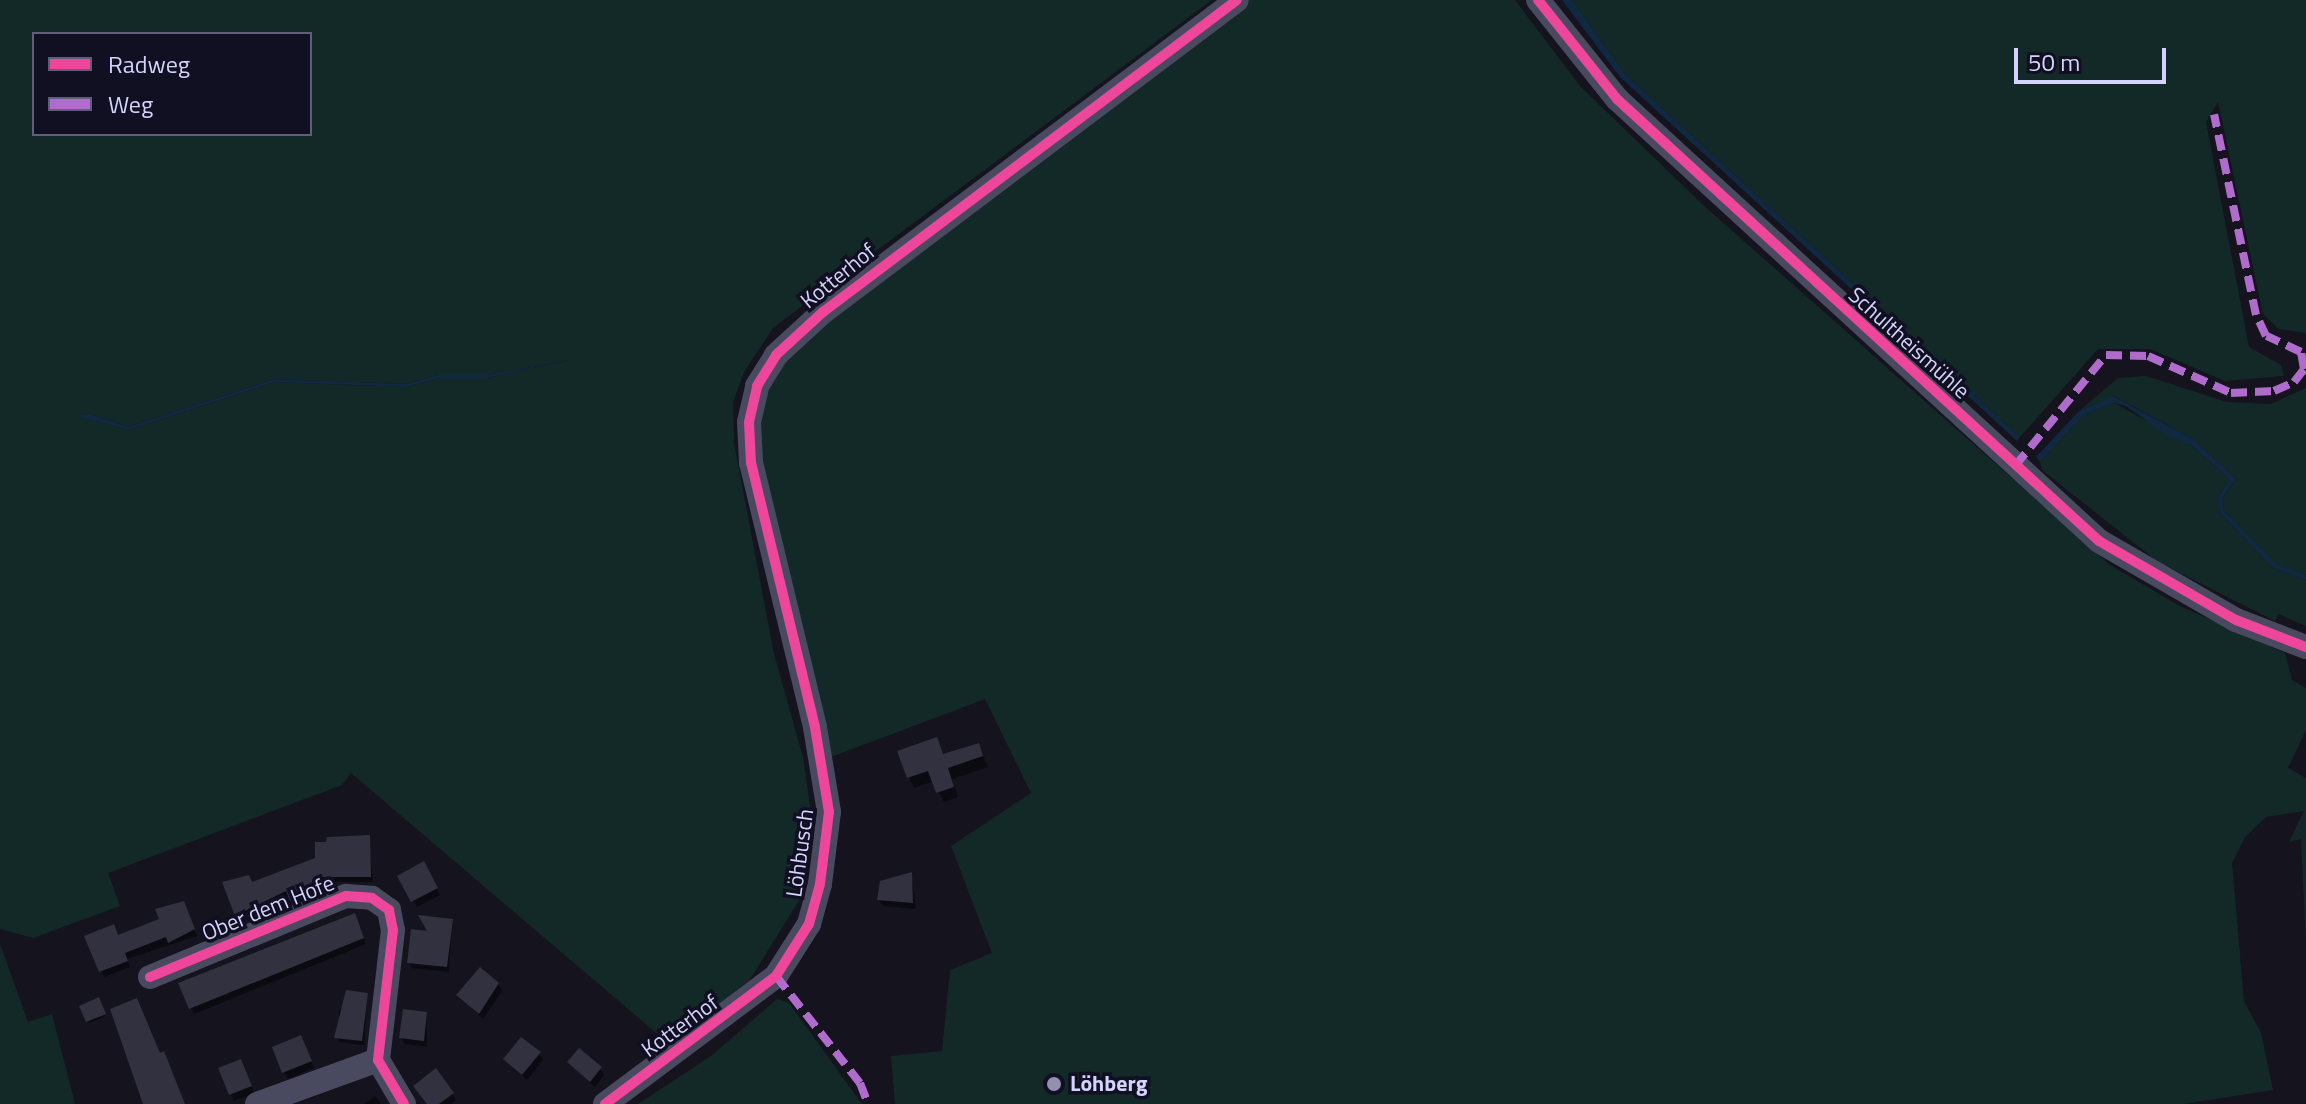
<!DOCTYPE html>
<html>
<head>
<meta charset="utf-8">
<style>
	body { margin:0 }
	#map { position:relative; width:2306px; height:1104px; overflow:hidden; background:#14131e; font-family:"Titillium Web",sans-serif }
	div>[style] { position:absolute }
	.green>* { inset:0; background:#132928 }
	.water>* { inset:0; background:#112841 }
	.shadow>* { inset:0; background:#0007 }
	.building>* { inset:0; background:#323140 }
	.minor>* { height:24px; margin:-12px; padding:0 12px; transform-origin:12px; border-radius:12px; background:#494a5f }
	.quiet>* { height:8px; margin-top:-4px; transform-origin:0; background:repeating-linear-gradient(90deg,#b06ccc 0 16px,transparent 0 24px) }
	.cycleway>* { height:10px; margin:-5px; padding:0 5px; transform-origin:5px; border-radius:5px; background:#ed469a }
	.dots>* { width:22px; height:22px; translate:-50% -50%; box-sizing:border-box; border:4px solid #110f22; border-radius:50% }
	span { translate:-50% -50%; white-space:nowrap; text-align:center; line-height:1.15; -webkit-text-stroke:7px #110f22; paint-order:stroke }
	.street-label { font-size:22px; color:#d4d3fc }
	.poi-label { font-size:22px; color:#d4d3fc; font-weight:700 }
	.left { translate:0 -50%; text-align:left }
	.legend { position:absolute; left:32px; top:32px; width:280px; height:104px; box-sizing:border-box; background:#110f22; border:2px solid #5f5d79; margin:0; padding:10px 14px; list-style:none; font-size:24px; color:#d4d3fc }
	.legend li { display:flex; align-items:center; gap:16px; height:40px }
	.legend b { width:40px; border:2px solid #5f5d79 }
	.scale { position:absolute; left:2014px; top:48px; width:152px; height:36px; box-sizing:border-box; border:4px solid #d4d3fc; border-top:0; padding-left:10px; font-size:24px; line-height:28px; white-space:nowrap; color:#d4d3fc; -webkit-text-stroke:6px #110f22; paint-order:stroke }
</style>
</head>
<body>
<div id="map">
	<div class="green">
		<i style="clip-path:polygon(evenodd,0 0,1212px 0,773px 328px,744px 372px,733px 402px,734px 443px,774px 654px,803px 757px,810px 805px,809px 854px,800px 899px,749px 981px,668px 1043px,351px 773px,342px 785px,108px 873px,120px 906px,33px 938px,0 929px,0 0,34px 34px,310px 34px,310px 134px,34px 134px,34px 34px,0 0,570px 360px,487px 378px,439px 378px,407px 387px,275px 382px,128px 430px,76px 416px,88px 413px,128px 427px,274px 379px,406px 384px,438px 375px,487px 375px,570px 360px)"></i>
		<i style="clip-path:polygon(1244px 0,1515px 0,1580px 86px,1702px 204px,2110px 565px,2180px 606px,2285px 653px,2292px 680px,2306px 688px,2306px 730px,2288px 768px,2306px 778px,2306px 944px,2301px 839px,2289px 842px,2304px 811px,2266px 817px,2245px 837px,2232px 863px,2244px 1001px,2261px 1033px,2273px 1090px,2183px 1104px,895px 1104px,891px 1056px,942px 1051px,950px 970px,992px 953px,951px 846px,1031px 793px,985px 699px,826px 759px,754px 420px,780px 357px)"></i>
		<i style="clip-path:polygon(1572px 0,2306px 0,2306px 333px,2279px 329px,2263px 314px,2218px 102px,2206px 122px,2249px 347px,2281px 365px,2284px 376px,2225px 381px,2150px 349px,2098px 349px,2020px 437px,1625px 74px)"></i>
		<i style="clip-path:polygon(2146px 376px,2227px 402px,2271px 404px,2306px 388px,2306px 575px,2276px 565px,2224px 511px,2223px 497px,2236px 479px,2195px 440px,2114px 396px,2079px 411px,2118px 378px)"></i>
		<i style="clip-path:polygon(2114px 403px,2191px 445px,2230px 480px,2218px 496px,2220px 513px,2273px 568px,2306px 580px,2306px 626px,2278px 614px,2275px 621px,2158px 562px,2042px 470px,2040px 462px,2084px 415px)"></i>
		<i style="clip-path:polygon(0 944px,28px 1022px,52px 1014px,75px 1104px,0 1104px)"></i>
		<i style="clip-path:polygon(777px 999px,789px 1003px,862px 1104px,638px 1104px,711px 1056px)"></i>
	</div>
	<div class="water">
		<i style="clip-path:polygon(1562px 0,1572px 0,1625px 74px,2020px 437px,2017px 441px,1620px 77px)"></i>
		<i style="clip-path:polygon(570px 360px,487px 378px,439px 378px,407px 387px,275px 382px,128px 430px,76px 416px,88px 413px,128px 427px,274px 379px,406px 384px,438px 375px,487px 375px)"></i>
		<i style="clip-path:polygon(2113px 396px,2195px 440px,2236px 479px,2223px 497px,2224px 511px,2276px 564px,2306px 575px,2306px 580px,2273px 568px,2220px 513px,2218px 496px,2230px 480px,2191px 445px,2168px 436px,2126px 406px,2114px 403px,2084px 415px,2040px 462px,2036px 457px,2079px 411px)"></i>
	</div>
	<div class="shadow">
		<i style="clip-path:polygon(936px 739px,944px 756px,978px 745px,988px 767px,952px 779px,958px 797px,944px 802px,934px 781px,914px 788px,899px 752px)"></i>
		<i style="clip-path:polygon(368px 837px,373px 882px,314px 882px,320px 896px,295px 906px,290px 896px,240px 921px,225px 883px,252px 885px)"></i>
		<i style="clip-path:polygon(423px 864px,440px 895px,417px 907px,400px 877px)"></i>
		<i style="clip-path:polygon(911px 874px,916px 909px,883px 906px,879px 900px)"></i>
		<i style="clip-path:polygon(187px 910px,197px 936px,127px 959px,130px 967px,104px 977px,87px 937px,119px 937px)"></i>
		<i style="clip-path:polygon(357px 921px,366px 944px,194px 1014px,191px 1008px)"></i>
		<i style="clip-path:polygon(452px 921px,449px 972px,412px 968px,409px 962px,430px 933px)"></i>
		<i style="clip-path:polygon(498px 984px,502px 991px,483px 1019px,459px 996px)"></i>
		<i style="clip-path:polygon(367px 994px,364px 1045px,339px 1042px,339px 1010px)"></i>
		<i style="clip-path:polygon(98px 1000px,105px 1016px,89px 1023px,82px 1007px)"></i>
		<i style="clip-path:polygon(426px 1014px,427px 1047px,405px 1044px,401px 1038px)"></i>
		<i style="clip-path:polygon(304px 1044px,314px 1068px,288px 1079px,274px 1048px)"></i>
		<i style="clip-path:polygon(539px 1054px,543px 1060px,527px 1080px,506px 1059px)"></i>
		<i style="clip-path:polygon(569px 1062px,600px 1069px,604px 1075px,595px 1087px)"></i>
		<i style="clip-path:polygon(244px 1067px,254px 1093px,234px 1101px,231px 1094px)"></i>
		<i style="clip-path:polygon(452px 1094px,456px 1100px,451px 1104px,428px 1104px)"></i>
		<i style="clip-path:polygon(375px 1096px,381px 1104px,364px 1104px)"></i>
	</div>
	<div class="building">
		<i style="clip-path:polygon(937px 737px,943px 754px,979px 743px,983px 756px,948px 768px,954px 787px,936px 793px,928px 771px,907px 778px,897px 751px)"></i>
		<i style="clip-path:polygon(370px 835px,371px 877px,313px 877px,318px 890px,290px 901px,286px 891px,235px 916px,222px 882px,249px 875px,252px 882px,315px 858px,315px 842px,326px 842px,327px 837px)"></i>
		<i style="clip-path:polygon(424px 861px,438px 888px,411px 902px,397px 876px)"></i>
		<i style="clip-path:polygon(912px 872px,913px 903px,877px 900px,880px 881px)"></i>
		<i style="clip-path:polygon(184px 901px,195px 929px,168px 943px,166px 937px,125px 953px,128px 961px,99px 972px,84px 936px,114px 924px,118px 935px,159px 919px,155px 909px)"></i>
		<i style="clip-path:polygon(355px 913px,364px 938px,189px 1009px,178px 983px)"></i>
		<i style="clip-path:polygon(418px 915px,453px 919px,447px 967px,407px 963px,411px 929px,427px 931px)"></i>
		<i style="clip-path:polygon(480px 967px,499px 983px,479px 1014px,456px 995px)"></i>
		<i style="clip-path:polygon(346px 990px,368px 993px,362px 1041px,334px 1038px)"></i>
		<i style="clip-path:polygon(99px 997px,106px 1014px,86px 1022px,79px 1006px)"></i>
		<i style="clip-path:polygon(137px 998px,160px 1053px,164px 1051px,185px 1104px,143px 1104px,110px 1009px)"></i>
		<i style="clip-path:polygon(403px 1009px,427px 1012px,424px 1041px,399px 1038px)"></i>
		<i style="clip-path:polygon(301px 1035px,312px 1061px,282px 1073px,272px 1047px)"></i>
		<i style="clip-path:polygon(521px 1037px,541px 1052px,522px 1075px,503px 1059px)"></i>
		<i style="clip-path:polygon(579px 1048px,602px 1067px,590px 1082px,567px 1062px)"></i>
		<i style="clip-path:polygon(241px 1059px,252px 1086px,229px 1095px,218px 1068px)"></i>
		<i style="clip-path:polygon(436px 1068px,454px 1093px,439px 1104px,427px 1104px,413px 1086px)"></i>
	</div>
	<div class="minor">
		<i style="left:1538px;top:0;width:127px;rotate:51.4deg"></i>
		<i style="left:1617px;top:99px;width:654px;rotate:42.52deg"></i>
		<i style="left:2099px;top:541px;width:158px;rotate:30deg"></i>
		<i style="left:2236px;top:620px;width:75px;rotate:21.1deg"></i>
		<i style="left:150px;top:977px;width:212px;rotate:-22.5deg"></i>
		<i style="left:346px;top:896px;width:26px;rotate:4deg"></i>
		<i style="left:372px;top:898px;width:21px;rotate:35deg"></i>
		<i style="left:389px;top:910px;width:20px;rotate:79deg"></i>
		<i style="left:393px;top:930px;width:131px;rotate:96.6deg"></i>
		<i style="left:378px;top:1060px;width:51px;rotate:59.4deg"></i>
		<i style="left:257px;top:1104px;width:129px;rotate:-20deg"></i>
		<i style="left:605px;top:1104px;width:214px;rotate:-36.8deg"></i>
		<i style="left:776px;top:976px;width:62px;rotate:-57.6deg"></i>
		<i style="left:809px;top:924px;width:41px;rotate:-74.6deg"></i>
		<i style="left:820px;top:884px;width:73px;rotate:-82.9deg"></i>
		<i style="left:829px;top:812px;width:86px;rotate:-99.4deg"></i>
		<i style="left:815px;top:727px;width:272px;rotate:-103.6deg"></i>
		<i style="left:751px;top:463px;width:41px;rotate:-92.8deg"></i>
		<i style="left:749px;top:422px;width:37px;rotate:-77deg"></i>
		<i style="left:757px;top:386px;width:36px;rotate:-58deg"></i>
		<i style="left:776px;top:355px;width:64px;rotate:-42.5deg"></i>
		<i style="left:823px;top:312px;width:518px;rotate:-37deg"></i>
	</div>
	<div class="quiet">
		<i style="left:2015px;top:466px;width:144px;rotate:-50.7deg"></i>
		<i style="left:2106px;top:355px;width:42px;rotate:1.4deg"></i>
		<i style="left:2148px;top:356px;width:91px;rotate:24deg"></i>
		<i style="left:2231px;top:393px;width:43px;rotate:-2.7deg"></i>
		<i style="left:2274px;top:391px;width:22px;rotate:-24deg"></i>
		<i style="left:2294px;top:382px;width:16px;rotate:-52deg"></i>
		<i style="left:2304px;top:369px;width:17px;rotate:-100deg"></i>
		<i style="left:2301px;top:352px;width:38px;rotate:-155deg"></i>
		<i style="left:2266px;top:336px;width:23px;rotate:-115deg"></i>
		<i style="left:2256px;top:315px;width:205px;rotate:-101.8deg"></i>
		<i style="left:776px;top:976px;width:136px;rotate:51.9deg"></i>
		<i style="left:860px;top:1083px;width:22px;rotate:69deg"></i>
	</div>
	<div class="cycleway">
		<i style="left:1538px;top:0;width:127px;rotate:51.4deg"></i>
		<i style="left:1617px;top:99px;width:654px;rotate:42.52deg"></i>
		<i style="left:2099px;top:541px;width:158px;rotate:30deg"></i>
		<i style="left:2236px;top:620px;width:75px;rotate:21.1deg"></i>
		<i style="left:150px;top:977px;width:212px;rotate:-22.5deg"></i>
		<i style="left:346px;top:896px;width:26px;rotate:4deg"></i>
		<i style="left:372px;top:898px;width:21px;rotate:35deg"></i>
		<i style="left:389px;top:910px;width:20px;rotate:79deg"></i>
		<i style="left:393px;top:930px;width:131px;rotate:96.6deg"></i>
		<i style="left:378px;top:1060px;width:51px;rotate:59.4deg"></i>
		<i style="left:605px;top:1104px;width:214px;rotate:-36.8deg"></i>
		<i style="left:776px;top:976px;width:62px;rotate:-57.6deg"></i>
		<i style="left:809px;top:924px;width:41px;rotate:-74.6deg"></i>
		<i style="left:820px;top:884px;width:73px;rotate:-82.9deg"></i>
		<i style="left:829px;top:812px;width:86px;rotate:-99.4deg"></i>
		<i style="left:815px;top:727px;width:272px;rotate:-103.6deg"></i>
		<i style="left:751px;top:463px;width:41px;rotate:-92.8deg"></i>
		<i style="left:749px;top:422px;width:37px;rotate:-77deg"></i>
		<i style="left:757px;top:386px;width:36px;rotate:-58deg"></i>
		<i style="left:776px;top:355px;width:64px;rotate:-42.5deg"></i>
		<i style="left:823px;top:312px;width:518px;rotate:-37deg"></i>
	</div>
	<div class="dots">
		<i style="left:1054px;top:1084px;background:#9190ae"></i>
	</div>
	<div class="street-label">
		<span style="left:838px;top:276px;rotate:-39deg">Kotterhof</span>
		<span style="left:1909px;top:343px;rotate:42deg">Schultheismühle</span>
		<span style="left:800px;top:853px;rotate:-82deg">Löhbusch</span>
		<span style="left:268px;top:908px;rotate:-22deg">Ober dem Hofe</span>
		<span style="left:680px;top:1026px;rotate:-36deg">Kotterhof</span>
	</div>
	<div class="poi-label">
		<span class="left" style="left:1070px;top:1084px">Löhberg</span>
	</div>
	<ul class="legend">
	<li><b style="height:10px;background:#ed469a"></b>Radweg</li>
	<li><b style="height:10px;background:#b06ccc"></b>Weg</li>
	</ul>
	<div class="scale">50 m</div>
</div>
</body>
</html>
